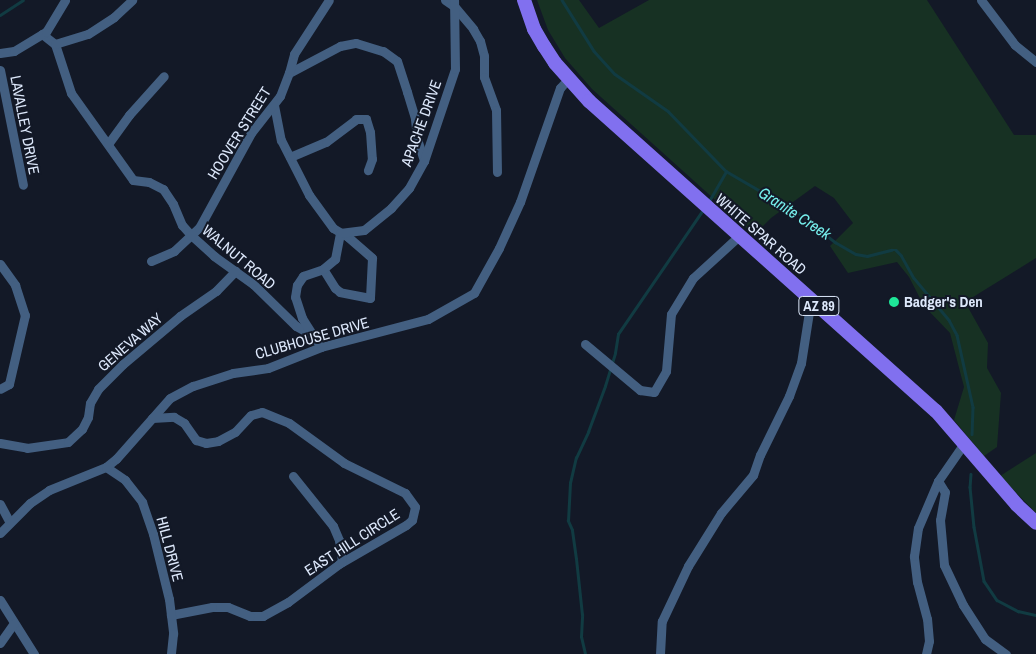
<!DOCTYPE html>
<html>
<head>
<meta charset="utf-8">
<style>
	body { margin:0 }
	#map { position:relative; width:1036px; height:654px; overflow:hidden; background:#131927; font-family:"Archivo Narrow",sans-serif }
	div>[style] { position:absolute }
	.green>* { inset:0; background:#173123 }
	.stream>* { height:2.5px; margin:-1.25px; padding:0 1.25px; transform-origin:1.25px; border-radius:1.25px; background:#113b42 }
	.minor>* { height:9px; margin:-4.5px; padding:0 4.5px; transform-origin:4.5px; border-radius:4.5px; background:#435f81 }
	.primary>* { height:14px; margin:-7px; padding:0 7px; transform-origin:7px; border-radius:7px; background:#8170ef }
	.dots>* { width:14px; height:14px; translate:-50% -50%; box-sizing:border-box; border:2px solid #131927; border-radius:50% }
	span { translate:-50% -50%; white-space:nowrap; text-align:center; line-height:1.15; -webkit-text-stroke:4px #131927; paint-order:stroke }
	.shield-label span { padding:1px 4px; background:#131927; border:1px solid; border-radius:4px; -webkit-text-stroke-width:0 }
	.shield-label { font-size:14px; color:#dde8fb; font-weight:700 }
	.street-label { font-size:15px; color:#dde8fb }
	.poi-label { font-size:15px; color:#dde8fb; font-weight:700 }
	.left { translate:0 -50%; text-align:left }
	.water-label { font-size:16px; color:#76f0ed; font-style:italic }
</style>
</head>
<body>
<div id="map">
	<div class="green">
		<i style="clip-path:polygon(537px 0,579px 0,599px 28px,649px 0,927px 0,1014px 135px,1036px 135px,1036px 258px,965px 302px,988px 343px,987px 368px,1001px 393px,997px 447px,984px 456px,954px 420px,964px 387px,950px 333px,924px 306px,909px 277px,897px 262px,848px 273px,830px 246px,853px 223px,834px 198px,815px 186px,771px 218px,754px 235px,592px 89px,565px 58px,548px 30px)"></i>
		<i style="clip-path:polygon(1036px 453px,1036px 513px,1000px 476px)"></i>
	</div>
	<div class="stream">
		<i style="left:562px;top:0;width:60px;rotate:57.9deg"></i>
		<i style="left:594px;top:51px;width:31px;rotate:48deg"></i>
		<i style="left:615px;top:74px;width:65px;rotate:34.9deg"></i>
		<i style="left:668px;top:111px;width:83px;rotate:46deg"></i>
		<i style="left:726px;top:171px;width:86px;rotate:30.2deg"></i>
		<i style="left:800px;top:214px;width:45px;rotate:38.7deg"></i>
		<i style="left:835px;top:242px;width:24px;rotate:30deg"></i>
		<i style="left:856px;top:254px;width:11px;rotate:10deg"></i>
		<i style="left:867px;top:256px;width:25px;rotate:-14deg"></i>
		<i style="left:891px;top:250px;width:5px"></i>
		<i style="left:896px;top:250px;width:7px;rotate:45deg"></i>
		<i style="left:901px;top:255px;width:26px;rotate:61deg"></i>
		<i style="left:914px;top:278px;width:55px;rotate:50.2deg"></i>
		<i style="left:949px;top:320px;width:17px;rotate:62deg"></i>
		<i style="left:957px;top:335px;width:74px;rotate:77.5deg"></i>
		<i style="left:973px;top:407px;width:27px;rotate:92deg"></i>
		<i style="left:0;top:15px;width:27px;rotate:-33deg"></i>
		<i style="left:709px;top:201px;width:34px;rotate:-60deg"></i>
		<i style="left:971px;top:474px;width:13px;rotate:94deg"></i>
		<i style="left:970px;top:487px;width:40px;rotate:84.3deg"></i>
		<i style="left:974px;top:527px;width:55px;rotate:79.5deg"></i>
		<i style="left:984px;top:581px;width:23px;rotate:56deg"></i>
		<i style="left:997px;top:600px;width:24px;rotate:28deg"></i>
		<i style="left:1018px;top:611px;width:18px;rotate:13deg"></i>
		<i style="left:585px;top:654px;width:17px;rotate:-103deg"></i>
		<i style="left:581px;top:637px;width:22px;rotate:-87deg"></i>
		<i style="left:582px;top:615px;width:56px;rotate:-96.1deg"></i>
		<i style="left:576px;top:559px;width:29px;rotate:-98deg"></i>
		<i style="left:572px;top:530px;width:10px;rotate:-114deg"></i>
		<i style="left:568px;top:521px;width:38px;rotate:-87deg"></i>
		<i style="left:570px;top:483px;width:26px;rotate:-77deg"></i>
		<i style="left:576px;top:458px;width:29px;rotate:-65deg"></i>
		<i style="left:588px;top:432px;width:49px;rotate:-69.7deg"></i>
		<i style="left:605px;top:386px;width:34px;rotate:-73deg"></i>
		<i style="left:615px;top:353px;width:19px;rotate:-81deg"></i>
		<i style="left:618px;top:334px;width:150px;rotate:-55.6deg"></i>
	</div>
	<div class="minor">
		<i style="left:445px;top:0;width:11px;rotate:34deg"></i>
		<i style="left:454px;top:6px;width:30px;rotate:50deg"></i>
		<i style="left:473px;top:29px;width:14px;rotate:60deg"></i>
		<i style="left:480px;top:41px;width:16px;rotate:75deg"></i>
		<i style="left:484px;top:56px;width:21px;rotate:90deg"></i>
		<i style="left:484px;top:77px;width:35px;rotate:70deg"></i>
		<i style="left:496px;top:110px;width:62px;rotate:89.1deg"></i>
		<i style="left:981px;top:0;width:56px;rotate:52.9deg"></i>
		<i style="left:1015px;top:45px;width:27px;rotate:39deg"></i>
		<i style="left:42px;top:34px;width:16px;rotate:38deg"></i>
		<i style="left:55px;top:44px;width:52px;rotate:71.9deg"></i>
		<i style="left:71px;top:93px;width:107px;rotate:54.5deg"></i>
		<i style="left:133px;top:180px;width:16px;rotate:7deg"></i>
		<i style="left:149px;top:182px;width:16px;rotate:27deg"></i>
		<i style="left:163px;top:189px;width:18px;rotate:56deg"></i>
		<i style="left:173px;top:204px;width:23px;rotate:67deg"></i>
		<i style="left:182px;top:225px;width:15px;rotate:48deg"></i>
		<i style="left:192px;top:236px;width:30px;rotate:42deg"></i>
		<i style="left:214px;top:256px;width:48px;rotate:35.7deg"></i>
		<i style="left:253px;top:284px;width:60px;rotate:44.3deg"></i>
		<i style="left:296px;top:326px;width:21px;rotate:29deg"></i>
		<i style="left:314px;top:336px;width:13px;rotate:58deg"></i>
		<i style="left:55px;top:44px;width:34px;rotate:-17deg"></i>
		<i style="left:88px;top:34px;width:31px;rotate:-33deg"></i>
		<i style="left:114px;top:17px;width:25px;rotate:-43deg"></i>
		<i style="left:0;top:53px;width:14px;rotate:-8deg"></i>
		<i style="left:14px;top:51px;width:37px;rotate:-31deg"></i>
		<i style="left:46px;top:32px;width:37px;rotate:-59deg"></i>
		<i style="left:0;top:70px;width:117px;rotate:78.7deg"></i>
		<i style="left:289px;top:73px;width:58px;rotate:-27.9deg"></i>
		<i style="left:340px;top:46px;width:16px;rotate:-11deg"></i>
		<i style="left:356px;top:43px;width:28px;rotate:17deg"></i>
		<i style="left:383px;top:51px;width:17px;rotate:36deg"></i>
		<i style="left:397px;top:61px;width:33px;rotate:72deg"></i>
		<i style="left:407px;top:92px;width:28px;rotate:73deg"></i>
		<i style="left:415px;top:119px;width:20px;rotate:84deg"></i>
		<i style="left:417px;top:139px;width:23px;rotate:72deg"></i>
		<i style="left:274px;top:105px;width:36px;rotate:79deg"></i>
		<i style="left:281px;top:140px;width:62px;rotate:63deg"></i>
		<i style="left:309px;top:195px;width:41px;rotate:54deg"></i>
		<i style="left:333px;top:228px;width:17px;rotate:31deg"></i>
		<i style="left:348px;top:237px;width:32px;rotate:41deg"></i>
		<i style="left:372px;top:258px;width:40px;rotate:92.9deg"></i>
		<i style="left:370px;top:298px;width:31px;rotate:-169deg"></i>
		<i style="left:340px;top:292px;width:6px;rotate:-141deg"></i>
		<i style="left:335px;top:288px;width:22px;rotate:-122deg"></i>
		<i style="left:108px;top:144px;width:36px;rotate:-54deg"></i>
		<i style="left:129px;top:115px;width:52px;rotate:-48.1deg"></i>
		<i style="left:290px;top:157px;width:39px;rotate:-23deg"></i>
		<i style="left:326px;top:142px;width:38px;rotate:-37deg"></i>
		<i style="left:356px;top:119px;width:10px"></i>
		<i style="left:366px;top:119px;width:14px;rotate:73deg"></i>
		<i style="left:370px;top:132px;width:27px;rotate:86deg"></i>
		<i style="left:372px;top:159px;width:12px;rotate:110deg"></i>
		<i style="left:151px;top:261px;width:25px;rotate:-23deg"></i>
		<i style="left:174px;top:251px;width:34px;rotate:-43deg"></i>
		<i style="left:199px;top:228px;width:108px;rotate:-61.3deg"></i>
		<i style="left:251px;top:133px;width:47px;rotate:-51.9deg"></i>
		<i style="left:280px;top:96px;width:25px;rotate:-69deg"></i>
		<i style="left:289px;top:73px;width:20px;rotate:-75deg"></i>
		<i style="left:294px;top:54px;width:64px;rotate:-57.1deg"></i>
		<i style="left:0;top:264px;width:26px;rotate:54deg"></i>
		<i style="left:15px;top:285px;width:32px;rotate:72deg"></i>
		<i style="left:25px;top:315px;width:71px;rotate:103.1deg"></i>
		<i style="left:9px;top:384px;width:10px;rotate:151deg"></i>
		<i style="left:312px;top:334px;width:19px;rotate:-122deg"></i>
		<i style="left:302px;top:318px;width:22px;rotate:-108deg"></i>
		<i style="left:295px;top:297px;width:12px;rotate:-81deg"></i>
		<i style="left:297px;top:285px;width:11px;rotate:-56deg"></i>
		<i style="left:303px;top:276px;width:21px;rotate:-19deg"></i>
		<i style="left:323px;top:269px;width:16px;rotate:-40deg"></i>
		<i style="left:335px;top:259px;width:26px;rotate:-79deg"></i>
		<i style="left:340px;top:233px;width:24px;rotate:-7deg"></i>
		<i style="left:364px;top:230px;width:35px;rotate:-39deg"></i>
		<i style="left:391px;top:208px;width:27px;rotate:-48deg"></i>
		<i style="left:409px;top:188px;width:31px;rotate:-61deg"></i>
		<i style="left:424px;top:161px;width:97px;rotate:-71.4deg"></i>
		<i style="left:455px;top:69px;width:69px;rotate:-90.8deg"></i>
		<i style="left:585px;top:344px;width:72px;rotate:39.9deg"></i>
		<i style="left:640px;top:390px;width:14px;rotate:8deg"></i>
		<i style="left:654px;top:392px;width:24px;rotate:-60deg"></i>
		<i style="left:666px;top:371px;width:57px;rotate:-85deg"></i>
		<i style="left:671px;top:314px;width:42px;rotate:-58.6deg"></i>
		<i style="left:693px;top:278px;width:62px;rotate:-42.4deg"></i>
		<i style="left:152px;top:418px;width:22px;rotate:-3deg"></i>
		<i style="left:174px;top:417px;width:12px;rotate:31deg"></i>
		<i style="left:184px;top:423px;width:21px;rotate:55deg"></i>
		<i style="left:196px;top:440px;width:10px;rotate:17deg"></i>
		<i style="left:206px;top:443px;width:12px;rotate:-9deg"></i>
		<i style="left:218px;top:441px;width:19px;rotate:-28deg"></i>
		<i style="left:235px;top:432px;width:23px;rotate:-47deg"></i>
		<i style="left:251px;top:415px;width:11px;rotate:-15deg"></i>
		<i style="left:262px;top:412px;width:29px;rotate:22deg"></i>
		<i style="left:289px;top:423px;width:68px;rotate:36deg"></i>
		<i style="left:344px;top:463px;width:68px;rotate:26.2deg"></i>
		<i style="left:405px;top:493px;width:17px;rotate:54deg"></i>
		<i style="left:415px;top:507px;width:13px;rotate:103deg"></i>
		<i style="left:412px;top:520px;width:8px;rotate:140deg"></i>
		<i style="left:406px;top:525px;width:78px;rotate:149.8deg"></i>
		<i style="left:339px;top:564px;width:64px;rotate:143.3deg"></i>
		<i style="left:288px;top:602px;width:29px;rotate:151deg"></i>
		<i style="left:263px;top:616px;width:13px;rotate:180deg"></i>
		<i style="left:250px;top:616px;width:24px;rotate:-158deg"></i>
		<i style="left:228px;top:607px;width:16px;rotate:180deg"></i>
		<i style="left:212px;top:607px;width:42px;rotate:169deg"></i>
		<i style="left:0;top:443px;width:27px;rotate:10deg"></i>
		<i style="left:27px;top:448px;width:41px;rotate:-8.3deg"></i>
		<i style="left:68px;top:442px;width:19px;rotate:-43deg"></i>
		<i style="left:82px;top:429px;width:13px;rotate:-63deg"></i>
		<i style="left:88px;top:417px;width:14px;rotate:-82deg"></i>
		<i style="left:90px;top:403px;width:16px;rotate:-60deg"></i>
		<i style="left:98px;top:389px;width:35px;rotate:-45deg"></i>
		<i style="left:123px;top:364px;width:75px;rotate:-40.1deg"></i>
		<i style="left:180px;top:316px;width:44px;rotate:-34.8deg"></i>
		<i style="left:216px;top:291px;width:28px;rotate:-46deg"></i>
		<i style="left:106px;top:467px;width:23px;rotate:34deg"></i>
		<i style="left:125px;top:480px;width:28px;rotate:52deg"></i>
		<i style="left:142px;top:502px;width:34px;rotate:71deg"></i>
		<i style="left:153px;top:534px;width:67px;rotate:76.2deg"></i>
		<i style="left:169px;top:599px;width:35px;rotate:83deg"></i>
		<i style="left:173px;top:634px;width:20px;rotate:96deg"></i>
		<i style="left:293px;top:476px;width:64px;rotate:51.3deg"></i>
		<i style="left:333px;top:526px;width:15px;rotate:67deg"></i>
		<i style="left:339px;top:540px;width:22px;rotate:82deg"></i>
		<i style="left:938px;top:481px;width:13px;rotate:58deg"></i>
		<i style="left:945px;top:492px;width:28px;rotate:100deg"></i>
		<i style="left:940px;top:520px;width:45px;rotate:84.9deg"></i>
		<i style="left:944px;top:565px;width:44px;rotate:64.6deg"></i>
		<i style="left:963px;top:605px;width:40px;rotate:57.1deg"></i>
		<i style="left:985px;top:639px;width:26px;rotate:36deg"></i>
		<i style="left:0;top:504px;width:21px;rotate:62deg"></i>
		<i style="left:0;top:533px;width:42px;rotate:-45deg"></i>
		<i style="left:30px;top:503px;width:23px;rotate:-34deg"></i>
		<i style="left:49px;top:490px;width:61px;rotate:-22deg"></i>
		<i style="left:106px;top:467px;width:13px;rotate:-39deg"></i>
		<i style="left:116px;top:459px;width:81px;rotate:-48.5deg"></i>
		<i style="left:170px;top:398px;width:26px;rotate:-28deg"></i>
		<i style="left:193px;top:386px;width:42px;rotate:-18deg"></i>
		<i style="left:233px;top:373px;width:35px;rotate:-8deg"></i>
		<i style="left:268px;top:368px;width:57px;rotate:-21.6deg"></i>
		<i style="left:321px;top:347px;width:111px;rotate:-14.7deg"></i>
		<i style="left:428px;top:319px;width:53px;rotate:-29.5deg"></i>
		<i style="left:474px;top:293px;width:51px;rotate:-60.9deg"></i>
		<i style="left:499px;top:248px;width:51px;rotate:-65.5deg"></i>
		<i style="left:520px;top:202px;width:121px;rotate:-70.7deg"></i>
		<i style="left:560px;top:88px;width:12px;rotate:-48deg"></i>
		<i style="left:0;top:600px;width:64px;rotate:57.8deg"></i>
		<i style="left:0;top:643px;width:24px;rotate:-55deg"></i>
		<i style="left:660px;top:654px;width:33px;rotate:-87deg"></i>
		<i style="left:662px;top:621px;width:61px;rotate:-64.7deg"></i>
		<i style="left:688px;top:566px;width:62px;rotate:-58.1deg"></i>
		<i style="left:721px;top:513px;width:50px;rotate:-49.9deg"></i>
		<i style="left:753px;top:475px;width:21px;rotate:-71deg"></i>
		<i style="left:760px;top:455px;width:66px;rotate:-63.8deg"></i>
		<i style="left:789px;top:396px;width:35px;rotate:-70deg"></i>
		<i style="left:801px;top:363px;width:65px;rotate:-81.1deg"></i>
		<i style="left:926px;top:654px;width:13px;rotate:-77deg"></i>
		<i style="left:929px;top:641px;width:22px;rotate:-95deg"></i>
		<i style="left:927px;top:619px;width:38px;rotate:-105deg"></i>
		<i style="left:917px;top:582px;width:26px;rotate:-97deg"></i>
		<i style="left:914px;top:556px;width:28px;rotate:-82deg"></i>
		<i style="left:918px;top:528px;width:51px;rotate:-66.9deg"></i>
		<i style="left:938px;top:481px;width:47px;rotate:-55.3deg"></i>
	</div>
	<div class="primary">
		<i style="left:524px;top:0;width:31px;rotate:71deg"></i>
		<i style="left:534px;top:29px;width:20px;rotate:60deg"></i>
		<i style="left:544px;top:46px;width:20px;rotate:57deg"></i>
		<i style="left:555px;top:63px;width:51px;rotate:48.2deg"></i>
		<i style="left:589px;top:101px;width:465px;rotate:41.8deg"></i>
		<i style="left:936px;top:411px;width:124px;rotate:49.2deg"></i>
		<i style="left:1017px;top:505px;width:26px;rotate:43deg"></i>
	</div>
	<div class="dots">
		<i style="left:894px;top:302px;background:#1ee698"></i>
	</div>
	<div class="shield-label">
		<span style="left:819px;top:306px">AZ 89</span>
	</div>
	<div class="street-label">
		<span style="left:421px;top:123px;rotate:-70deg">APACHE DRIVE</span>
		<span style="left:25px;top:125px;rotate:79deg">LAVALLEY DRIVE</span>
		<span style="left:239px;top:133px;rotate:-58deg">HOOVER STREET</span>
		<span style="left:761px;top:234px;rotate:41deg">WHITE SPAR ROAD</span>
		<span style="left:239px;top:257px;rotate:40deg">WALNUT ROAD</span>
		<span style="left:312px;top:338px;rotate:-16deg">CLUBHOUSE DRIVE</span>
		<span style="left:130px;top:342px;rotate:-41deg">GENEVA WAY</span>
		<span style="left:352px;top:542px;rotate:-33deg">EAST HILL CIRCLE</span>
		<span style="left:170px;top:549px;rotate:75deg">HILL DRIVE</span>
	</div>
	<div class="poi-label">
		<span class="left" style="left:904px;top:302px">Badger's Den</span>
	</div>
	<div class="water-label">
		<span style="left:795px;top:213px;rotate:33deg">Granite Creek</span>
	</div>
</div>
</body>
</html>
